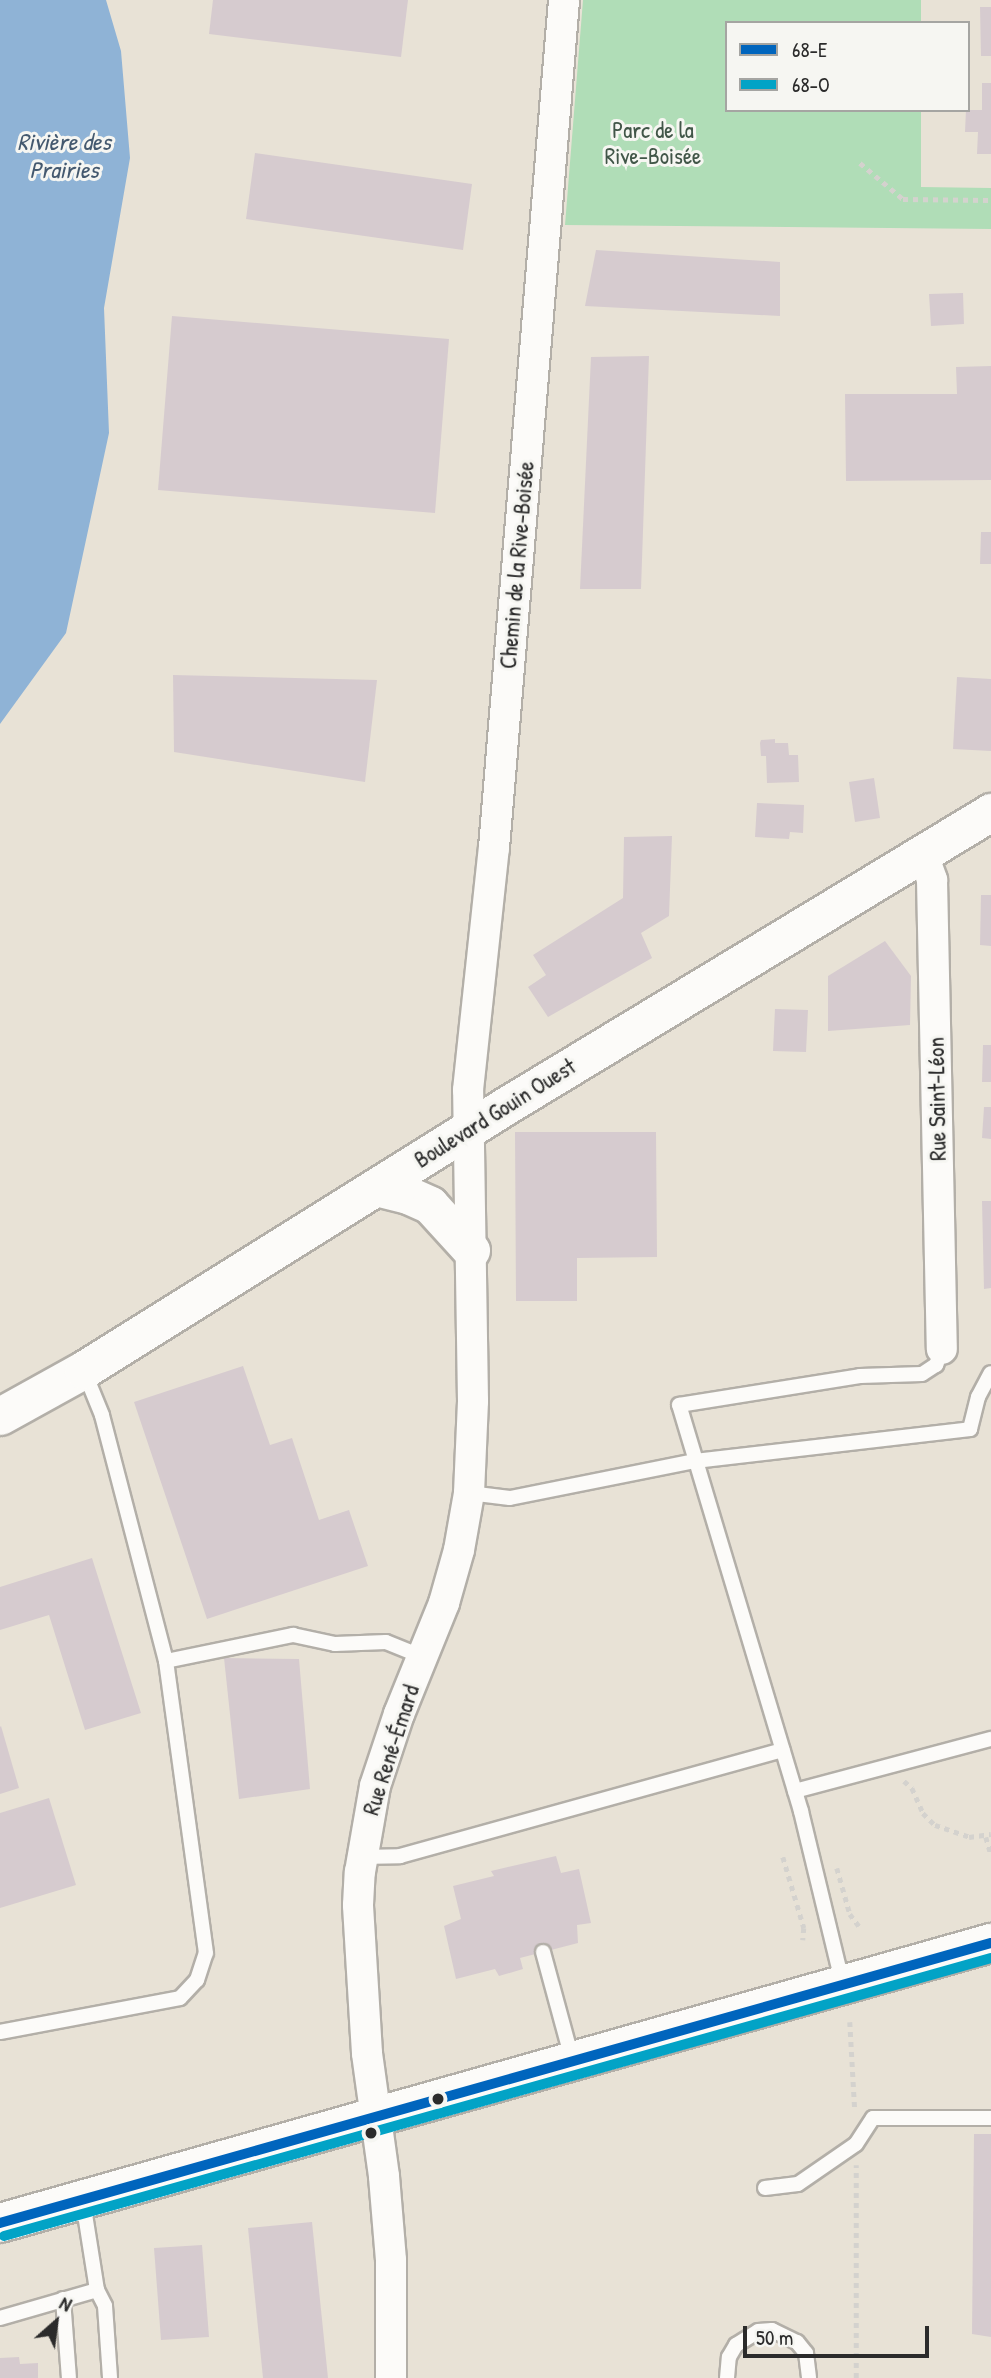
<!DOCTYPE html>
<html>
<head>
<meta charset="utf-8">
<style>
	body { margin:0 }
	#map { position:relative; width:991px; height:2378px; overflow:hidden; background:#e8e2d6; font-family:"Patrick Hand",sans-serif }
	div>[style] { position:absolute }
	.green>* { inset:0; background:#b0ddb7 }
	.water>* { inset:0; background:#8fb3d6 }
	.building>* { inset:0; background:#d6cbcf }
	.path>* { height:4.5px; margin-top:-2.25px; transform-origin:0; background:repeating-linear-gradient(90deg,#d4d2ce 0 5px,transparent 0 10px) }
	.roads { filter:drop-shadow(2px 0 #b3afa8) drop-shadow(-2px 0 #b3afa8) drop-shadow(0 2px #b3afa8) drop-shadow(0 -2px #b3afa8) }
	.service>* { height:14px; margin:-7px; padding:0 7px; transform-origin:7px; border-radius:7px; background:#fcfbf9 }
	.minor>* { height:30px; margin:-15px; padding:0 15px; transform-origin:15px; border-radius:15px; background:#fcfbf9 }
	.tertiary>* { height:37px; margin:-18.5px; padding:0 18.5px; transform-origin:18.5px; border-radius:18.5px; background:#fcfbf9 }
	.secondary>* { height:38px; margin:-19px; padding:0 19px; transform-origin:19px; border-radius:19px; background:#fcfbf9 }
	.bus-1>* { height:10px; margin:-5px; padding:0 5px; transform-origin:5px; border-radius:5px; background:#0065bd }
	.bus-2>* { height:10px; margin:-5px; padding:0 5px; transform-origin:5px; border-radius:5px; background:#02a3c6 }
	.dots>* { width:19px; height:19px; translate:-50% -50%; box-sizing:border-box; border:4px solid #f6f6f2; border-radius:50% }
	span { translate:-50% -50%; white-space:nowrap; text-align:center; line-height:1.15; -webkit-text-stroke:6px #f6f6f2; paint-order:stroke }
	.park-label { font-size:23px; color:#415648 }
	.street-label { font-size:23px; color:#2b2b2b }
	.water-label { font-size:24px; color:#44596f; font-style:italic }
	.legend { position:absolute; left:725px; top:21px; width:245px; height:91px; box-sizing:border-box; background:#f6f6f2; border:2px solid #a5a5a2; margin:0; padding:9px 12px; list-style:none; font-size:21px; color:#2b2b2b }
	.legend li { display:flex; align-items:center; gap:14px; height:35px }
	.legend b { width:35px; border:2px solid #a5a5a2 }
	.north { position:absolute; left:21px; top:2287px; width:70px; height:70px; -webkit-text-stroke:5px #f6f6f2; paint-order:stroke; rotate:28deg; font-size:19px; font-weight:700; line-height:28px; text-align:center; color:#2b2b2b }
	.north::after { content:''; display:block; margin:auto; width:24px; height:32px; background:#2b2b2b; clip-path:polygon(50% 0,100% 100%,50% 72%,0 100%) }
	.scale { position:absolute; left:743px; top:2326px; width:186px; height:32px; box-sizing:border-box; border:4px solid #2b2b2b; border-top:0; padding-left:9px; font-size:21px; line-height:24px; white-space:nowrap; color:#2b2b2b; -webkit-text-stroke:5px #f6f6f2; paint-order:stroke }
</style>
</head>
<body>
<div id="map">
	<div class="green">
		<i style="clip-path:polygon(583px 0,921px 0,921px 23px,727px 23px,727px 110px,921px 110px,921px 187px,991px 188px,991px 229px,565px 225px)"></i>
	</div>
	<div class="water">
		<i style="clip-path:polygon(0 0,106px 0,121px 51px,130px 158px,104px 308px,109px 433px,66px 633px,0 724px)"></i>
	</div>
	<div class="building">
		<i style="clip-path:polygon(213px 0,408px 0,401px 57px,209px 34px)"></i>
		<i style="clip-path:polygon(980px 7px,991px 7px,991px 56px,981px 56px)"></i>
		<i style="clip-path:polygon(982px 83px,991px 83px,991px 154px,977px 154px,978px 132px,965px 132px,966px 110px,982px 110px)"></i>
		<i style="clip-path:polygon(255px 153px,472px 184px,463px 250px,246px 219px)"></i>
		<i style="clip-path:polygon(596px 250px,780px 262px,780px 316px,585px 306px)"></i>
		<i style="clip-path:polygon(963px 293px,964px 324px,931px 326px,929px 294px)"></i>
		<i style="clip-path:polygon(172px 316px,449px 339px,435px 513px,158px 490px)"></i>
		<i style="clip-path:polygon(649px 356px,641px 589px,580px 589px,591px 357px)"></i>
		<i style="clip-path:polygon(991px 366px,991px 480px,846px 481px,845px 394px,957px 394px,956px 367px)"></i>
		<i style="clip-path:polygon(981px 532px,991px 532px,991px 564px,980px 564px)"></i>
		<i style="clip-path:polygon(173px 675px,377px 680px,365px 782px,174px 752px)"></i>
		<i style="clip-path:polygon(957px 677px,991px 679px,991px 751px,953px 749px)"></i>
		<i style="clip-path:polygon(775px 739px,775px 743px,788px 743px,789px 755px,798px 755px,799px 782px,767px 783px,766px 756px,761px 756px,760px 743px,761px 740px)"></i>
		<i style="clip-path:polygon(874px 778px,880px 818px,855px 822px,849px 782px)"></i>
		<i style="clip-path:polygon(757px 803px,804px 805px,803px 833px,790px 832px,789px 839px,755px 837px)"></i>
		<i style="clip-path:polygon(672px 836px,669px 916px,641px 933px,652px 958px,548px 1017px,528px 987px,546px 975px,533px 955px,623px 898px,624px 837px)"></i>
		<i style="clip-path:polygon(981px 895px,991px 895px,991px 946px,980px 945px)"></i>
		<i style="clip-path:polygon(885px 941px,911px 976px,910px 1025px,828px 1031px,828px 976px)"></i>
		<i style="clip-path:polygon(775px 1009px,808px 1010px,806px 1052px,773px 1051px)"></i>
		<i style="clip-path:polygon(983px 1045px,991px 1045px,991px 1082px,982px 1082px)"></i>
		<i style="clip-path:polygon(984px 1107px,991px 1107px,991px 1139px,982px 1138px)"></i>
		<i style="clip-path:polygon(515px 1132px,656px 1132px,657px 1257px,577px 1258px,577px 1301px,516px 1301px)"></i>
		<i style="clip-path:polygon(982px 1201px,991px 1201px,991px 1288px,984px 1289px)"></i>
		<i style="clip-path:polygon(243px 1366px,270px 1445px,292px 1438px,319px 1520px,349px 1510px,368px 1566px,207px 1619px,134px 1402px)"></i>
		<i style="clip-path:polygon(92px 1558px,141px 1713px,85px 1730px,49px 1615px,0 1630px,0 1587px)"></i>
		<i style="clip-path:polygon(224px 1658px,299px 1659px,310px 1789px,239px 1799px)"></i>
		<i style="clip-path:polygon(1px 1726px,19px 1788px,0 1794px,0 1727px)"></i>
		<i style="clip-path:polygon(49px 1798px,76px 1885px,0 1908px,0 1813px)"></i>
		<i style="clip-path:polygon(556px 1856px,561px 1873px,579px 1869px,591px 1923px,577px 1925px,578px 1943px,520px 1958px,523px 1969px,499px 1976px,495px 1969px,456px 1979px,444px 1926px,461px 1919px,453px 1886px,494px 1876px,491px 1871px)"></i>
		<i style="clip-path:polygon(974px 2134px,991px 2134px,991px 2337px,972px 2334px)"></i>
		<i style="clip-path:polygon(312px 2222px,328px 2378px,263px 2378px,248px 2228px)"></i>
		<i style="clip-path:polygon(202px 2245px,209px 2337px,161px 2340px,154px 2248px)"></i>
		<i style="clip-path:polygon(19px 2357px,20px 2364px,38px 2363px,38px 2378px,0 2378px,0 2358px)"></i>
	</div>
	<div class="path">
		<i style="left:860px;top:163px;width:56px;rotate:39.9deg"></i>
		<i style="left:903px;top:199px;width:88px;rotate:0.7deg"></i>
		<i style="left:904px;top:1781px;width:11px;rotate:41deg"></i>
		<i style="left:912px;top:1788px;width:27px;rotate:66deg"></i>
		<i style="left:923px;top:1813px;width:17px;rotate:45deg"></i>
		<i style="left:935px;top:1825px;width:36px;rotate:19deg"></i>
		<i style="left:969px;top:1837px;width:22px;rotate:-8deg"></i>
		<i style="left:986px;top:1837px;width:18px;rotate:74deg"></i>
		<i style="left:783px;top:1857px;width:74px;rotate:73.5deg"></i>
		<i style="left:804px;top:1928px;width:12px;rotate:95deg"></i>
		<i style="left:837px;top:1868px;width:48px;rotate:74.2deg"></i>
		<i style="left:850px;top:1914px;width:15px;rotate:53deg"></i>
		<i style="left:850px;top:2022px;width:89px;rotate:86.8deg"></i>
		<i style="left:856px;top:2378px;width:213px;rotate:-90deg"></i>
	</div>
	<div class="roads">
		<div class="service">
			<i style="left:469px;top:1493px;width:41px;rotate:7deg"></i>
			<i style="left:510px;top:1498px;width:189px;rotate:-11.3deg"></i>
			<i style="left:695px;top:1461px;width:277px;rotate:-6.6deg"></i>
			<i style="left:970px;top:1429px;width:33px;rotate:-76deg"></i>
			<i style="left:978px;top:1397px;width:27px;rotate:-62deg"></i>
			<i style="left:166px;top:1661px;width:130px;rotate:-11.6deg"></i>
			<i style="left:293px;top:1635px;width:43px;rotate:12.1deg"></i>
			<i style="left:335px;top:1644px;width:51px;rotate:-2.2deg"></i>
			<i style="left:386px;top:1642px;width:40px;rotate:22deg"></i>
			<i style="left:795px;top:1791px;width:203px;rotate:-14.9deg"></i>
			<i style="left:361px;top:1857px;width:39px;rotate:-1deg"></i>
			<i style="left:400px;top:1856px;width:397px;rotate:-15.5deg"></i>
			<i style="left:543px;top:1952px;width:111px;rotate:74.8deg"></i>
			<i style="left:843px;top:1985px;width:179px;rotate:-103.6deg"></i>
			<i style="left:801px;top:1811px;width:424px;rotate:-106.7deg"></i>
			<i style="left:679px;top:1405px;width:183px;rotate:-9.1deg"></i>
			<i style="left:860px;top:1376px;width:62px;rotate:-1.8deg"></i>
			<i style="left:922px;top:1374px;width:17px;rotate:-33deg"></i>
			<i style="left:936px;top:1365px;width:17px;rotate:-69deg"></i>
			<i style="left:0;top:2032px;width:183px;rotate:-10.7deg"></i>
			<i style="left:180px;top:1998px;width:25px;rotate:-47deg"></i>
			<i style="left:197px;top:1980px;width:28px;rotate:-72deg"></i>
			<i style="left:206px;top:1953px;width:295px;rotate:-97.8deg"></i>
			<i style="left:166px;top:1661px;width:254px;rotate:-104.6deg"></i>
			<i style="left:102px;top:1415px;width:48px;rotate:-112.2deg"></i>
			<i style="left:765px;top:2188px;width:33px;rotate:-7deg"></i>
			<i style="left:798px;top:2184px;width:70px;rotate:-34.6deg"></i>
			<i style="left:856px;top:2144px;width:31px;rotate:-57deg"></i>
			<i style="left:873px;top:2118px;width:118px"></i>
			<i style="left:97px;top:2290px;width:18px;rotate:63deg"></i>
			<i style="left:105px;top:2306px;width:72px;rotate:86deg"></i>
			<i style="left:63px;top:2299px;width:79px;rotate:85.7deg"></i>
			<i style="left:0;top:2318px;width:101px;rotate:-16.1deg"></i>
			<i style="left:97px;top:2290px;width:89px;rotate:-99deg"></i>
			<i style="left:727px;top:2378px;width:21px;rotate:-85deg"></i>
			<i style="left:729px;top:2357px;width:14px;rotate:-60deg"></i>
			<i style="left:736px;top:2345px;width:26px;rotate:-32deg"></i>
			<i style="left:758px;top:2331px;width:14px;rotate:-4deg"></i>
			<i style="left:772px;top:2330px;width:28px;rotate:26deg"></i>
			<i style="left:797px;top:2342px;width:14px;rotate:51deg"></i>
			<i style="left:806px;top:2353px;width:25px;rotate:83deg"></i>
		</div>
		<div class="minor">
			<i style="left:922px;top:852px;width:30px;rotate:70deg"></i>
			<i style="left:932px;top:880px;width:469px;rotate:88.8deg"></i>
			<i style="left:391px;top:2378px;width:118px;rotate:-90deg"></i>
			<i style="left:391px;top:2260px;width:84px;rotate:-94.8deg"></i>
			<i style="left:384px;top:2176px;width:124px;rotate:-97.9deg"></i>
			<i style="left:367px;top:2053px;width:148px;rotate:-93.5deg"></i>
			<i style="left:358px;top:1905px;width:33px;rotate:-87deg"></i>
			<i style="left:360px;top:1872px;width:87px;rotate:-80.1deg"></i>
			<i style="left:375px;top:1786px;width:76px;rotate:-71.6deg"></i>
			<i style="left:399px;top:1714px;width:120px;rotate:-67.9deg"></i>
			<i style="left:444px;top:1603px;width:55px;rotate:-74.2deg"></i>
			<i style="left:459px;top:1550px;width:58px;rotate:-80deg"></i>
			<i style="left:469px;top:1493px;width:92px;rotate:-87.5deg"></i>
			<i style="left:473px;top:1401px;width:311px;rotate:-90.9deg"></i>
			<i style="left:468px;top:1090px;width:243px;rotate:-83.9deg"></i>
			<i style="left:494px;top:848px;width:851px;rotate:-85.28deg"></i>
		</div>
		<div class="tertiary">
			<i style="left:376px;top:1187px;width:33px;rotate:14deg"></i>
			<i style="left:408px;top:1195px;width:24px;rotate:24deg"></i>
			<i style="left:430px;top:1205px;width:61px;rotate:47.7deg"></i>
			<i style="left:0;top:1416px;width:95px;rotate:-29deg"></i>
			<i style="left:83px;top:1370px;width:494px;rotate:-32deg"></i>
			<i style="left:502px;top:1108px;width:572px;rotate:-31.19deg"></i>
		</div>
		<div class="secondary">
			<i style="left:0;top:2223px;width:1030px;rotate:-15.78deg"></i>
		</div>
	</div>
	<div class="bus-1">
		<i style="left:0;top:2223px;width:1030px;rotate:-15.78deg"></i>
	</div>
	<div class="bus-2">
		<i style="left:4px;top:2236px;width:1025px;rotate:-15.73deg"></i>
	</div>
	<div class="dots">
		<i style="left:438px;top:2099px;background:#2b2b2b"></i>
		<i style="left:371px;top:2133px;background:#2b2b2b"></i>
	</div>
	<div class="park-label">
		<span style="left:653px;top:143px">Parc de la<br>Rive-Boisée</span>
	</div>
	<div class="street-label">
		<span style="left:517px;top:565px;rotate:-85deg">Chemin de la Rive-Boisée</span>
		<span style="left:937px;top:1099px;rotate:-91deg">Rue Saint-Léon</span>
		<span style="left:495px;top:1113px;rotate:-32deg">Boulevard Gouin Ouest</span>
		<span style="left:391px;top:1750px;rotate:-72deg">Rue René-Émard</span>
	</div>
	<div class="water-label">
		<span style="left:64px;top:156px">Rivière des<br>Prairies</span>
	</div>
	<ul class="legend">
	<li><b style="height:9px;background:#0065bd"></b>68-E</li>
	<li><b style="height:9px;background:#02a3c6"></b>68-O</li>
	</ul>
	<div class="north">N</div>
	<div class="scale">50 m</div>
</div>
</body>
</html>
